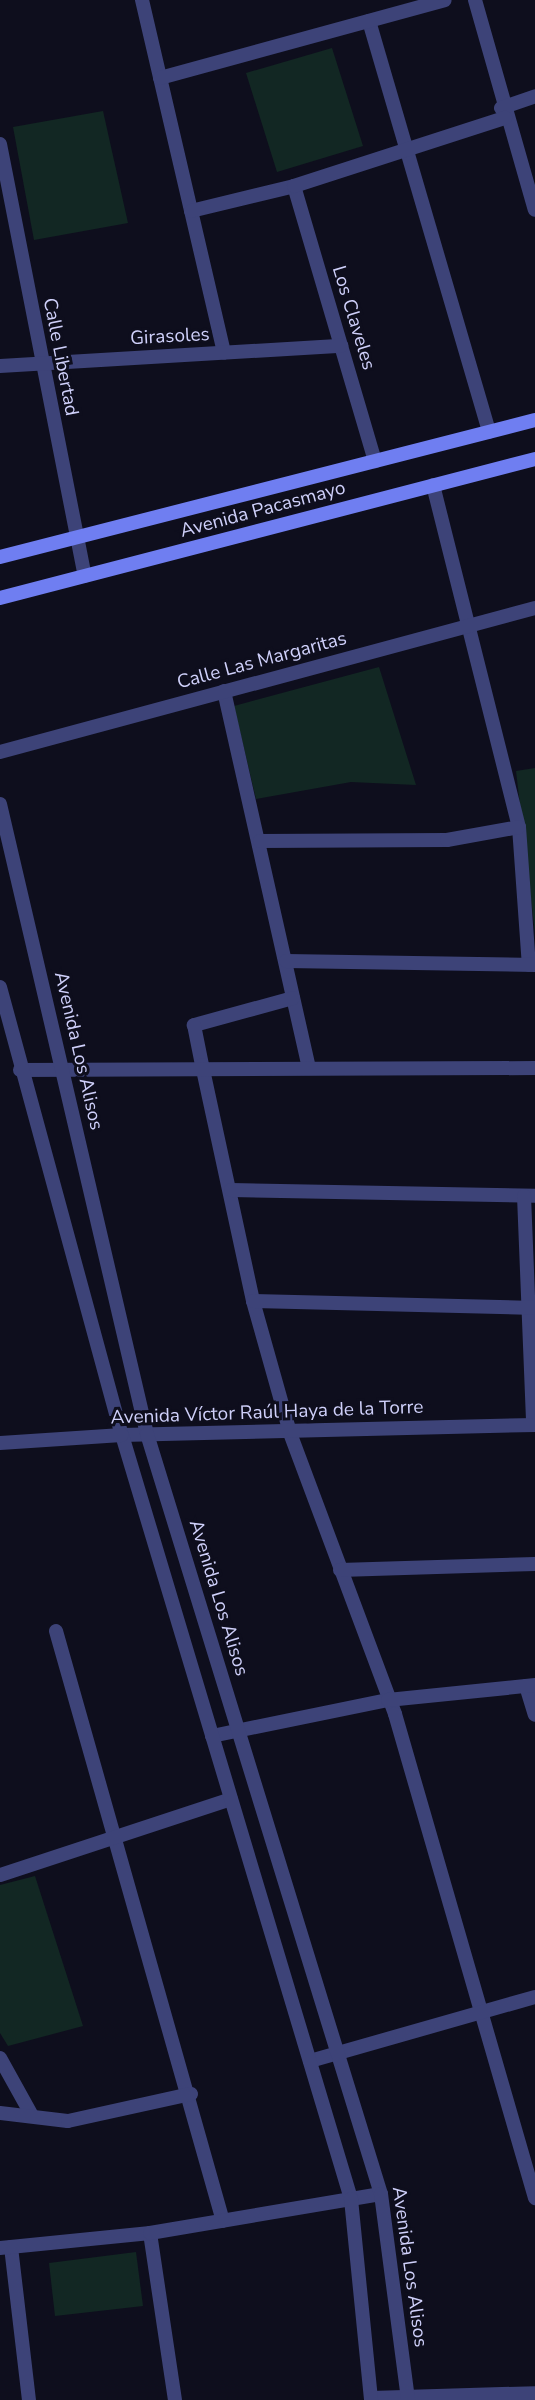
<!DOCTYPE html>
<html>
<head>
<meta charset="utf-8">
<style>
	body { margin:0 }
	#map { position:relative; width:535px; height:2400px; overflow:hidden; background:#0e0e1d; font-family:"Nunito Sans",sans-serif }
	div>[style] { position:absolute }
	.green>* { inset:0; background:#122723 }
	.minor>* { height:14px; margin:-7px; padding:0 7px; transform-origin:7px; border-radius:7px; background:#3d4378 }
	.tertiary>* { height:14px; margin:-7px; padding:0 7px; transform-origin:7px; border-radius:7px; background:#3d4378 }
	.secondary>* { height:14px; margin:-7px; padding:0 7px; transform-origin:7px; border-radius:7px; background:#6f7ef1 }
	span { translate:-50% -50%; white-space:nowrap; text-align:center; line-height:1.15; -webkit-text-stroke:6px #0e0e1d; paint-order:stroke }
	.street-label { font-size:19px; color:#cfd0fa }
</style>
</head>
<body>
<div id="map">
	<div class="green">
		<i style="clip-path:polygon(332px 48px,363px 146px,277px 172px,246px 73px)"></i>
		<i style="clip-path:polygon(103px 111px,128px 223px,34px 240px,13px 127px)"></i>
		<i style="clip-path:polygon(379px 667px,416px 785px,351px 782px,256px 799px,234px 706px)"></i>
		<i style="clip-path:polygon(535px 768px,535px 933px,516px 771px)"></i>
		<i style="clip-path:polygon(35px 1876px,83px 2026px,8px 2046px,0 2033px,0 1885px)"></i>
		<i style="clip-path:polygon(136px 2252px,143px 2306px,55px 2316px,49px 2263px)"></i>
	</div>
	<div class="minor">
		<i style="left:142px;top:0;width:362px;rotate:76.9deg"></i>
		<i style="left:475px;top:0;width:218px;rotate:74.1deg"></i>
		<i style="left:369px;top:21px;width:428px;rotate:73.7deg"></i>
		<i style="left:160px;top:78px;width:295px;rotate:-15.3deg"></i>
		<i style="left:501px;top:108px;width:36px;rotate:-19deg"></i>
		<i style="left:0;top:144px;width:440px;rotate:78.9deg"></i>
		<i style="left:294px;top:186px;width:287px;rotate:73.6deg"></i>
		<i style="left:191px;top:211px;width:106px;rotate:-13.6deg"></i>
		<i style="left:294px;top:186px;width:222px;rotate:-17.9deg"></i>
		<i style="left:0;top:366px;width:342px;rotate:-3.4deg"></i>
		<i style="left:433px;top:485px;width:353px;rotate:75.9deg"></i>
		<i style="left:519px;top:827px;width:138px;rotate:85.9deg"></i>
		<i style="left:224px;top:691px;width:385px;rotate:77.3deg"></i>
		<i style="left:0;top:752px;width:554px;rotate:-15.06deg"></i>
		<i style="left:260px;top:841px;width:187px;rotate:-0.3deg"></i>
		<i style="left:447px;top:840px;width:73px;rotate:-10.2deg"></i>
		<i style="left:286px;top:961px;width:249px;rotate:0.9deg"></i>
		<i style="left:293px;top:998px;width:103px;rotate:164.7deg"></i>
		<i style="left:194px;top:1025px;width:41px;rotate:78.7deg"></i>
		<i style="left:202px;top:1065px;width:241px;rotate:77.8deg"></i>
		<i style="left:253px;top:1301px;width:137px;rotate:74.3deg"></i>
		<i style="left:290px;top:1433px;width:300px;rotate:69.5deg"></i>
		<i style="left:395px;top:1714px;width:504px;rotate:73.87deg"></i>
		<i style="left:20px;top:1070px;width:515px;rotate:-0.22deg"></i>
		<i style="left:231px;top:1190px;width:304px;rotate:1.1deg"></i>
		<i style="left:524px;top:1196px;width:229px;rotate:87.7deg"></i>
		<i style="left:253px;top:1301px;width:282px;rotate:1.4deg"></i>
		<i style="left:122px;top:1435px;width:413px;rotate:-1.4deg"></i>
		<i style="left:340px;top:1570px;width:195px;rotate:-1.8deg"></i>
		<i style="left:56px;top:1631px;width:613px;rotate:74.2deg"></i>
		<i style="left:526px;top:1686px;width:30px;rotate:73deg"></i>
		<i style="left:212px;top:1736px;width:180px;rotate:-11.6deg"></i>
		<i style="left:388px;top:1700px;width:148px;rotate:-5.8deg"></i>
		<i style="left:0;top:1875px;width:243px;rotate:-18.2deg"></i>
		<i style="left:0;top:2058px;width:64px;rotate:61deg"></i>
		<i style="left:310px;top:2061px;width:234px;rotate:-15.9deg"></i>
		<i style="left:0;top:2113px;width:68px;rotate:6.7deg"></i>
		<i style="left:68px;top:2121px;width:126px;rotate:-12.4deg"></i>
		<i style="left:150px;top:2233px;width:169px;rotate:81.5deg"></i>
		<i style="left:11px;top:2247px;width:154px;rotate:83.3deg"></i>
		<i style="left:0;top:2248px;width:151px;rotate:-5.7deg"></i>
		<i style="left:150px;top:2233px;width:234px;rotate:-9.6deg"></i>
		<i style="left:371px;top:2398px;width:164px;rotate:-1.7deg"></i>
	</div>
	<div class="tertiary">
		<i style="left:0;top:804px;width:647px;rotate:76.87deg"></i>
		<i style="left:147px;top:1434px;width:795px;rotate:72.89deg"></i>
		<i style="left:381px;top:2194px;width:208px;rotate:82.5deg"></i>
		<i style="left:0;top:987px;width:464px;rotate:74.8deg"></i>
		<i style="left:122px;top:1435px;width:798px;rotate:73.31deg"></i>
		<i style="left:351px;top:2199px;width:202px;rotate:84.3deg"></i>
		<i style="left:0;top:1443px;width:122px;rotate:-3.8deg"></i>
	</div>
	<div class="secondary">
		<i style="left:0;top:557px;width:552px;rotate:-14.36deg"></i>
		<i style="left:0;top:598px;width:553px;rotate:-14.56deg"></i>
	</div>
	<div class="street-label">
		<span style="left:353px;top:318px;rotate:73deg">Los Claveles</span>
		<span style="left:170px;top:337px;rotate:-3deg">Girasoles</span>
		<span style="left:60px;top:357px;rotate:79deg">Calle Libertad</span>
		<span style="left:263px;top:510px;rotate:-15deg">Avenida Pacasmayo</span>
		<span style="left:262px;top:661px;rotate:-15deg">Calle Las Margaritas</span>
		<span style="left:78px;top:1051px;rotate:77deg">Avenida Los Alisos</span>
		<span style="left:267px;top:1413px;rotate:-2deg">Avenida Víctor Raúl Haya de la Torre</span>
		<span style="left:218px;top:1598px;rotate:73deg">Avenida Los Alisos</span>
		<span style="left:409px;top:2267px;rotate:82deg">Avenida Los Alisos</span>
	</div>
</div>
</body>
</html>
